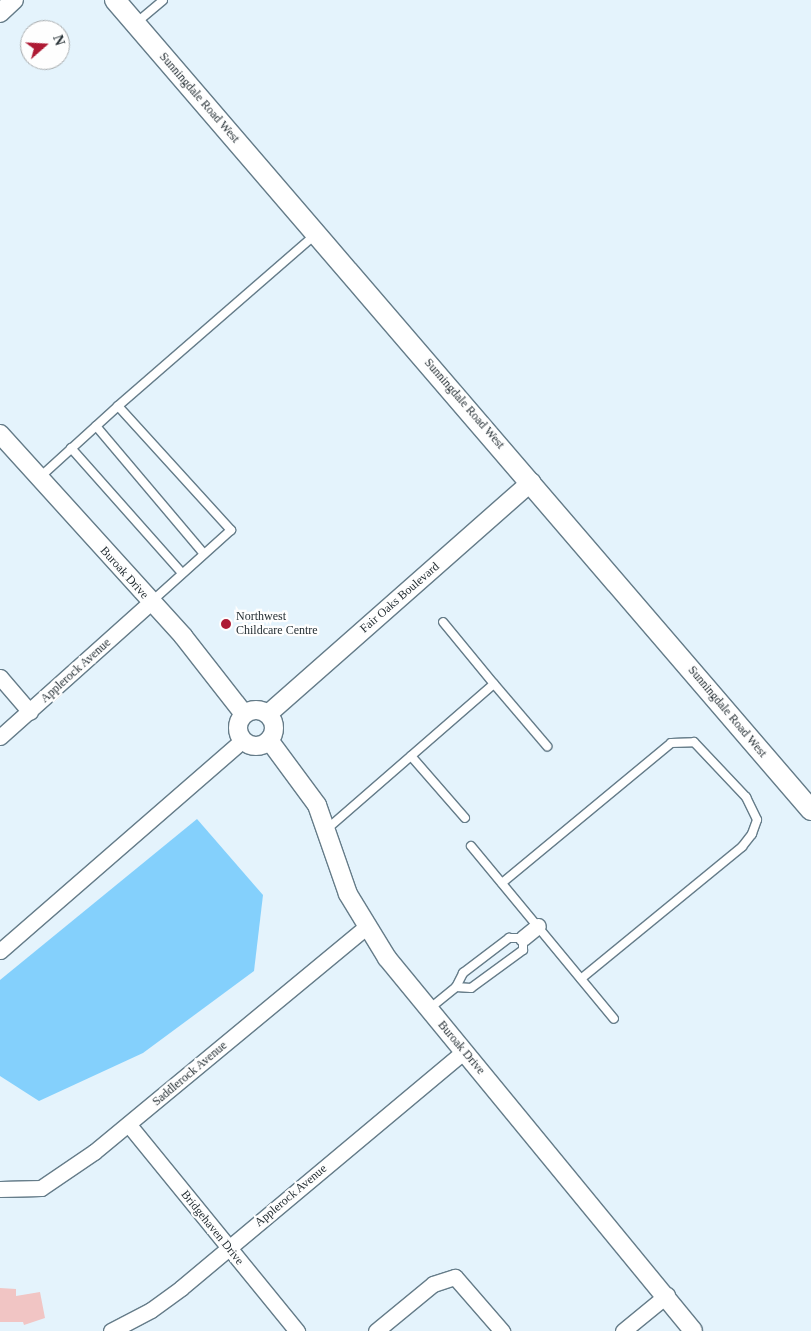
<!DOCTYPE html>
<html>
<head>
<meta charset="utf-8">
<style>
	body { margin:0 }
	#map { position:relative; width:811px; height:1331px; overflow:hidden; background:#e4f3fc; font-family:"Times New Roman",serif }
	div>[style] { position:absolute }
	.green>* { inset:0; background:#84d0fc }
	.building>* { inset:0; background:#f1c5c4 }
	.roads { filter:drop-shadow(1px 0 #657c89) drop-shadow(-1px 0 #657c89) drop-shadow(0 1px #657c89) drop-shadow(0 -1px #657c89) }
	.service>* { height:8px; margin:-4px; padding:0 4px; transform-origin:4px; border-radius:4px; background:#fff }
	.minor>* { height:15px; margin:-7.5px; padding:0 7.5px; transform-origin:7.5px; border-radius:7.5px; background:#fff }
	.tertiary>* { height:18px; margin:-9px; padding:0 9px; transform-origin:9px; border-radius:9px; background:#fff }
	.tertiary>.ring { margin:-9px; padding:0; box-sizing:content-box; background:none; border:18px solid #fff; border-radius:50% }
	.secondary>* { height:20px; margin:-10px; padding:0 10px; transform-origin:10px; border-radius:10px; background:#fff }
	.dots>* { width:14px; height:14px; translate:-50% -50%; box-sizing:border-box; border:2px solid #fefefe; border-radius:50% }
	span { translate:-50% -50%; white-space:nowrap; text-align:center; line-height:1.15; -webkit-text-stroke:4.5px #fefefe; paint-order:stroke }
	.street-label { font-size:12px; color:#242e33 }
	.poi-label { font-size:12px; color:#242e33 }
	.left { translate:0 -50%; text-align:left }
	.north { position:absolute; left:20px; top:20px; width:50px; height:50px; box-sizing:border-box; background:#fefefe; border:1px solid #a7abad; border-radius:50%; rotate:71deg; font-size:14px; font-weight:700; line-height:20px; text-align:center; color:#242e33 }
	.north::after { content:''; display:block; margin:auto; width:18px; height:22px; background:#ae1a34; clip-path:polygon(50% 0,100% 100%,50% 72%,0 100%) }
</style>
</head>
<body>
<div id="map">
	<div class="green">
		<i style="clip-path:polygon(197px 819px,263px 895px,254px 971px,143px 1053px,39px 1101px,0 1076px,0 980px)"></i>
	</div>
	<div class="building">
		<i style="clip-path:polygon(0 1288px,16px 1289px,16px 1296px,40px 1292px,45px 1318px,24px 1325px,23px 1322px,0 1322px)"></i>
	</div>
	<div class="roads">
		<div class="service">
			<i style="left:136px;top:23px;width:35px;rotate:-40deg"></i>
			<i style="left:118px;top:406px;width:261px;rotate:-41deg"></i>
			<i style="left:96px;top:426px;width:167px;rotate:49.8deg"></i>
			<i style="left:71px;top:448px;width:167px;rotate:48.4deg"></i>
			<i style="left:39px;top:478px;width:107px;rotate:-42.3deg"></i>
			<i style="left:118px;top:406px;width:168px;rotate:47.7deg"></i>
			<i style="left:231px;top:530px;width:108px;rotate:138deg"></i>
			<i style="left:494px;top:684px;width:82px;rotate:49.5deg"></i>
			<i style="left:411px;top:756px;width:82px;rotate:48.9deg"></i>
			<i style="left:327px;top:829px;width:221px;rotate:-41deg"></i>
			<i style="left:494px;top:684px;width:80px;rotate:-129.4deg"></i>
			<i style="left:471px;top:846px;width:224px;rotate:50.4deg"></i>
			<i style="left:502px;top:883px;width:219px;rotate:-39.6deg"></i>
			<i style="left:671px;top:743px;width:23px;rotate:-2deg"></i>
			<i style="left:694px;top:742px;width:76px;rotate:46.6deg"></i>
			<i style="left:746px;top:797px;width:25px;rotate:64deg"></i>
			<i style="left:757px;top:820px;width:15px;rotate:110deg"></i>
			<i style="left:752px;top:834px;width:16px;rotate:128deg"></i>
			<i style="left:742px;top:847px;width:208px;rotate:140.7deg"></i>
			<i style="left:429px;top:1009px;width:35px;rotate:-39deg"></i>
			<i style="left:456px;top:987px;width:16px;rotate:-63deg"></i>
			<i style="left:463px;top:973px;width:58px;rotate:-37.3deg"></i>
			<i style="left:509px;top:938px;width:14px"></i>
			<i style="left:523px;top:938px;width:12px;rotate:90deg"></i>
			<i style="left:523px;top:950px;width:64px;rotate:143.8deg"></i>
			<i style="left:471px;top:988px;width:15px;rotate:-176deg"></i>
		</div>
		<div class="minor">
			<i style="left:0;top:677px;width:46px;rotate:49.4deg"></i>
			<i style="left:0;top:737px;width:203px;rotate:-41.8deg"></i>
			<i style="left:523px;top:938px;width:19px;rotate:-39deg"></i>
			<i style="left:0;top:951px;width:322px;rotate:-41deg"></i>
			<i style="left:129px;top:1125px;width:266px;rotate:50.8deg"></i>
			<i style="left:0;top:1189px;width:41px;rotate:-1.4deg"></i>
			<i style="left:41px;top:1188px;width:64px;rotate:-34.2deg"></i>
			<i style="left:94px;top:1152px;width:353px;rotate:-39.6deg"></i>
			<i style="left:111px;top:1331px;width:45px;rotate:-27.7deg"></i>
			<i style="left:151px;top:1310px;width:37px;rotate:-36deg"></i>
			<i style="left:181px;top:1288px;width:369px;rotate:-39.9deg"></i>
			<i style="left:376px;top:1331px;width:74px;rotate:-39.5deg"></i>
			<i style="left:433px;top:1284px;width:23px;rotate:-18deg"></i>
			<i style="left:455px;top:1277px;width:72px;rotate:49deg"></i>
			<i style="left:623px;top:1331px;width:57px;rotate:-39.3deg"></i>
		</div>
		<div class="tertiary">
			<i style="left:0;top:13px;width:19px;rotate:-43deg"></i>
			<i style="left:0;top:434px;width:273px;rotate:47.8deg"></i>
			<i style="left:183px;top:636px;width:99px;rotate:52deg"></i>
			<i class="ring" style="left:238px;top:710px;width:18px;height:18px"></i>
			<i style="left:268px;top:714px;width:351px;rotate:-41.4deg"></i>
			<i style="left:269px;top:740px;width:81px;rotate:53.6deg"></i>
			<i style="left:317px;top:805px;width:94px;rotate:70.8deg"></i>
			<i style="left:348px;top:894px;width:75px;rotate:58.6deg"></i>
			<i style="left:387px;top:958px;width:482px;rotate:50.6deg"></i>
		</div>
		<div class="secondary">
			<i style="left:115px;top:0;width:1068px;rotate:49.33deg"></i>
		</div>
	</div>
	<div class="dots">
		<i style="left:226px;top:624px;background:#ae1a34"></i>
	</div>
	<div class="street-label">
		<span style="left:199px;top:98px;rotate:49deg">Sunningdale Road West</span>
		<span style="left:464px;top:404px;rotate:49deg">Sunningdale Road West</span>
		<span style="left:124px;top:573px;rotate:48deg">Buroak Drive</span>
		<span style="left:400px;top:598px;rotate:-41deg">Fair Oaks Boulevard</span>
		<span style="left:76px;top:671px;rotate:-42deg">Applerock Avenue</span>
		<span style="left:727px;top:712px;rotate:50deg">Sunningdale Road West</span>
		<span style="left:461px;top:1048px;rotate:50deg">Buroak Drive</span>
		<span style="left:190px;top:1074px;rotate:-40deg">Saddlerock Avenue</span>
		<span style="left:291px;top:1196px;rotate:-40deg">Applerock Avenue</span>
		<span style="left:212px;top:1228px;rotate:51deg">Bridgehaven Drive</span>
	</div>
	<div class="poi-label">
		<span class="left" style="left:236px;top:624px">Northwest<br>Childcare Centre</span>
	</div>
	<div class="north">N</div>
</div>
</body>
</html>
